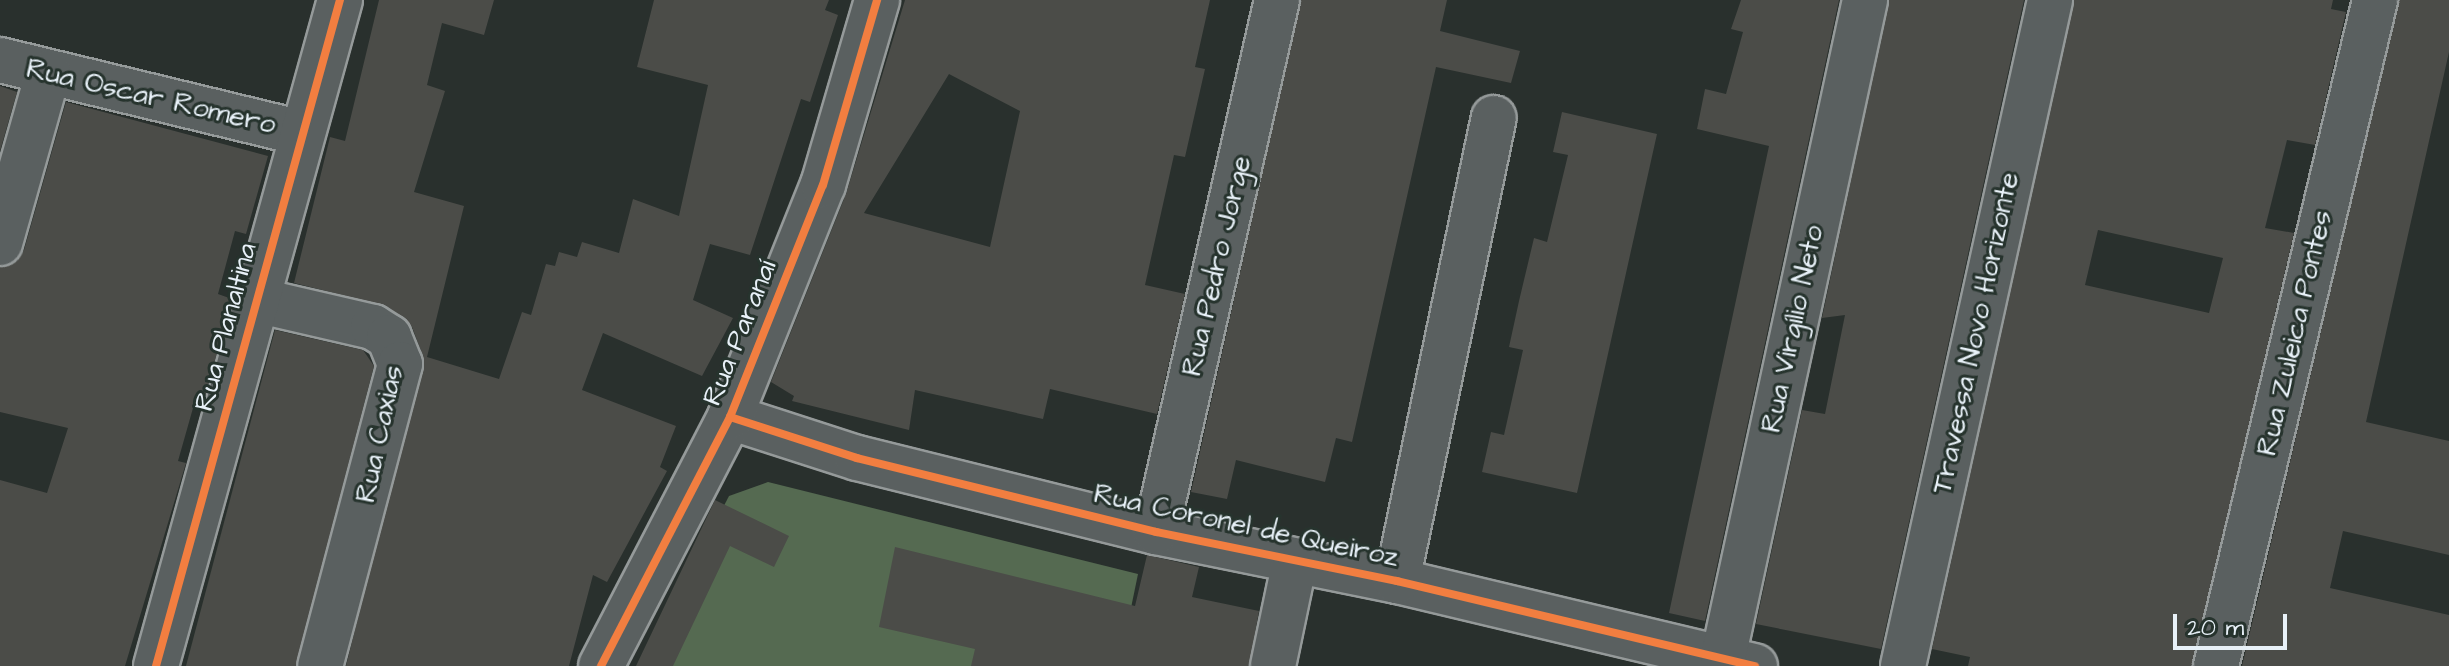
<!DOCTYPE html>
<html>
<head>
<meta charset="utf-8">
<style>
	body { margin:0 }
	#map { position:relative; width:2449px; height:666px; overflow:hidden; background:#29302d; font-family:"Architects Daughter",sans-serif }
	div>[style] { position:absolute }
	.green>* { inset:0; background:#556a51 }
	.building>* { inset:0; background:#4b4c48 }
	.roads { filter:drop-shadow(2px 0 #959a9a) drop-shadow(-2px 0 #959a9a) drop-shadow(0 2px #959a9a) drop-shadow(0 -2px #959a9a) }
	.minor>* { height:44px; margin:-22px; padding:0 22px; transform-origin:22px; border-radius:22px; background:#5a6060 }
	.cycleway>* { height:8px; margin:-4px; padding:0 4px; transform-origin:4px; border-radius:4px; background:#f27e40 }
	span { translate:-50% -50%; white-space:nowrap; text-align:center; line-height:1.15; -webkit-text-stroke:6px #26332d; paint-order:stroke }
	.street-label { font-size:28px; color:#e8f1f8 }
	.scale { position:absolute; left:2173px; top:614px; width:114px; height:36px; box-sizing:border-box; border:4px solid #e8f1f8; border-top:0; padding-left:10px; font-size:24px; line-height:28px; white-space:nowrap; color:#e8f1f8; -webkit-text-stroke:6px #26332d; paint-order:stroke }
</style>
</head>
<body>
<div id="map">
	<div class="green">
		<i style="clip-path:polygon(768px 482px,1138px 574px,1119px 666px,641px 666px,729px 496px)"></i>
	</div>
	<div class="building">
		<i style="clip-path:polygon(379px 0,494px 0,484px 35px,442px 23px,427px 85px,445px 91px,414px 192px,464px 206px,427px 357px,499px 379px,522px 312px,531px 315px,546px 264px,555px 266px,559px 252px,577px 257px,582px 242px,619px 253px,633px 199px,679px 216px,708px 85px,637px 67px,654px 0,829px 0,825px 10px,838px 15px,810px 102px,801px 99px,750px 255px,710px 244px,693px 300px,733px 318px,702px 376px,603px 333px,582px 390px,676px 426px,660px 467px,667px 471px,607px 582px,593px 575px,569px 666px,346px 666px,423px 356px,412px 327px,386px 306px,294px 283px,330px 137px,345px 141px)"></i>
		<i style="clip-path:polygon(evenodd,905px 0,1210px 0,1195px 67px,1205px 69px,1185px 157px,1174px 155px,1145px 285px,1185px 294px,1157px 414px,1050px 389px,1043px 419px,915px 390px,909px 430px,792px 401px,794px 396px,771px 382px,846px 194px,905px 0,949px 74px,1020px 111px,990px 247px,864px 213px,949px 74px)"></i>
		<i style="clip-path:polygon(1301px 0,1447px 0,1440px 31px,1520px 51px,1511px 83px,1436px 67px,1352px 442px,1336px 438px,1325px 482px,1236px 460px,1227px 499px,1191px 492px)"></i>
		<i style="clip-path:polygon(1741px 0,1839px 0,1705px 621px,1669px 613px,1769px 146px,1697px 129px,1705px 89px,1726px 94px,1743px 32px,1731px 29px)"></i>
		<i style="clip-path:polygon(1889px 0,2024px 0,1881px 649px,1756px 624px,1802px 410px,1825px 414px,1845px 315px,1822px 318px)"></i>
		<i style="clip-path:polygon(evenodd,2074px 0,2333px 0,2331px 9px,2346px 12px,2315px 145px,2287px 140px,2265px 228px,2294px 233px,2192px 666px,1968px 666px,1970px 657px,1932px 649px,2074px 0,2098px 230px,2223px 258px,2209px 313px,2085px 285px,2098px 230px)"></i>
		<i style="clip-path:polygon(2399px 0,2449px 0,2449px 52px,2366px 422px,2449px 441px,2449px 555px,2343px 531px,2330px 588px,2449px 615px,2449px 666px,2242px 666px)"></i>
		<i style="clip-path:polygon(0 86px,17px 92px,0 151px)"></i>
		<i style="clip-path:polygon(66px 102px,268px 156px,246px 234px,235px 231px,218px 294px,232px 299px,203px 403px,195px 401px,178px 461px,186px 463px,125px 666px,0 666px,0 480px,47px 493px,68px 428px,0 412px,0 267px,17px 261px,24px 250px)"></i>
		<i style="clip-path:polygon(1562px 112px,1657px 134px,1577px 493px,1482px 472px,1491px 432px,1504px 435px,1523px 350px,1509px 347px,1519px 301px,1534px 238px,1547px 242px,1568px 155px,1553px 152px)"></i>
		<i style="clip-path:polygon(275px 330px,363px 350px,374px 366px,296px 666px,186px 666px)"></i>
		<i style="clip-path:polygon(715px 500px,789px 536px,774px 567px,730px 546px,673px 666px,636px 666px)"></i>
		<i style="clip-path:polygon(895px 547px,1135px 606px,1147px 555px,1199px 567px,1192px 597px,1259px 611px,1249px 666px,971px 666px,975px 649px,879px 627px)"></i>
	</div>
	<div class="roads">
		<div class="minor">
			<i style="left:0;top:60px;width:311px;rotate:13.6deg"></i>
			<i style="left:0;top:243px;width:177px;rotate:-74.2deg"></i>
			<i style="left:256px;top:300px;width:120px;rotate:13deg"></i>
			<i style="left:373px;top:327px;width:19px;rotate:32deg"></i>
			<i style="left:389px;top:337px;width:29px;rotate:68deg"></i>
			<i style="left:400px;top:364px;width:312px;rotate:104.8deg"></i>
			<i style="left:730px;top:417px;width:133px;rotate:17.9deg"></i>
			<i style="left:857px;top:458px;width:308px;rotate:13.9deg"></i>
			<i style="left:1156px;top:532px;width:246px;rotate:11.5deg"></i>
			<i style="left:1397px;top:581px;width:368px;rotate:13.4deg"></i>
			<i style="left:1156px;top:532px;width:546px;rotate:-77.19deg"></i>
			<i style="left:1397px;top:581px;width:473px;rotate:-78.2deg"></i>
			<i style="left:1723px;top:658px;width:673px;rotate:-77.82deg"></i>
			<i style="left:156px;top:666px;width:691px;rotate:-74.56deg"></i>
			<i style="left:601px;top:666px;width:280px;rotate:-62.6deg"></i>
			<i style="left:730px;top:417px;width:250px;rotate:-68.2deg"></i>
			<i style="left:823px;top:185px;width:193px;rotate:-73.7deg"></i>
			<i style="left:1273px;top:666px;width:107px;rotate:-78.2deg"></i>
			<i style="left:1903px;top:666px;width:682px;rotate:-77.55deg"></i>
			<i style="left:2216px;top:666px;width:685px;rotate:-76.57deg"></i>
		</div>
	</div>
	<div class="cycleway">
		<i style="left:730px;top:417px;width:133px;rotate:17.9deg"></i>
		<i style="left:857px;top:458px;width:308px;rotate:13.9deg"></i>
		<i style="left:1156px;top:532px;width:246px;rotate:11.5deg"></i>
		<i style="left:1397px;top:581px;width:368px;rotate:13.4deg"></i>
		<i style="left:156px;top:666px;width:691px;rotate:-74.56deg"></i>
		<i style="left:601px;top:666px;width:280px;rotate:-62.6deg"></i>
		<i style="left:730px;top:417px;width:250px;rotate:-68.2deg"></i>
		<i style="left:823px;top:185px;width:193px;rotate:-73.7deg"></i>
	</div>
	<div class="street-label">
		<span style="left:151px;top:97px;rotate:13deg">Rua Oscar Romero</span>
		<span style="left:1217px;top:266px;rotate:-77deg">Rua Pedro Jorge</span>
		<span style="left:226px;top:327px;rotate:-75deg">Rua Planaltina</span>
		<span style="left:1793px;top:329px;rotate:-78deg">Rua Virgílio Neto</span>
		<span style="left:740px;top:333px;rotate:-68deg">Rua Paranaí</span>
		<span style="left:1976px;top:333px;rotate:-78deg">Travessa Novo Horizonte</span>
		<span style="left:2295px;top:333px;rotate:-77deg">Rua Zuleica Pontes</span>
		<span style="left:380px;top:434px;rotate:-78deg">Rua Caxias</span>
		<span style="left:1246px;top:526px;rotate:12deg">Rua Coronel de Queiroz</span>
	</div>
	<div class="scale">20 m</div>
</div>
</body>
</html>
